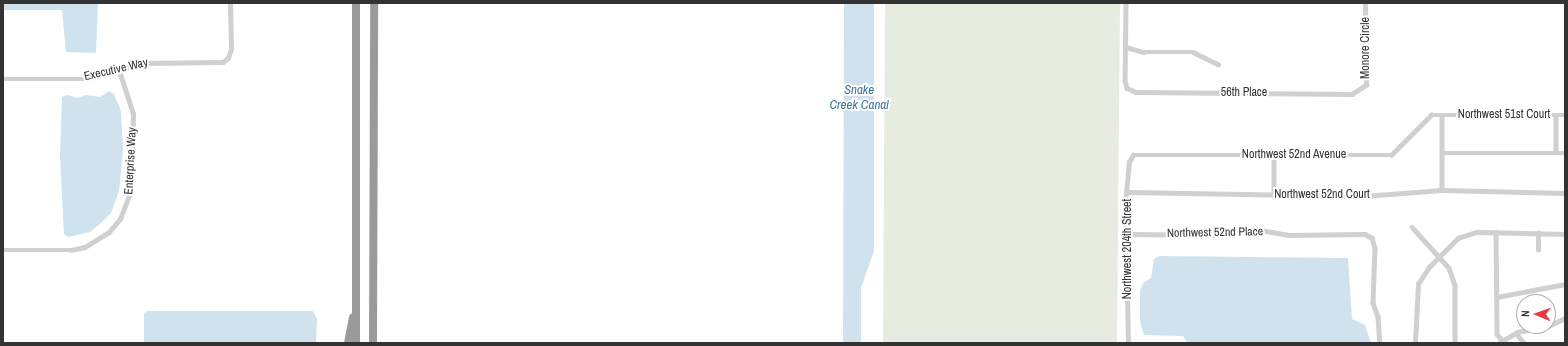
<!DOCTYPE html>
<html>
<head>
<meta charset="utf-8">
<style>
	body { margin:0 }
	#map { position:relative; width:1568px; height:346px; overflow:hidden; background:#fff; font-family:"Archivo Narrow",sans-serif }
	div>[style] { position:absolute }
	.green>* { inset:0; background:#e6ecdf }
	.water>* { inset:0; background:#cfe2ee }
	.street>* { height:4.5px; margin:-2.25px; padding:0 2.25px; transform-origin:2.25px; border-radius:2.25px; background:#d0d0d0 }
	.highway>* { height:8px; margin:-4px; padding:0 4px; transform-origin:4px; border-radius:4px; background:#9a9a9a }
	span { translate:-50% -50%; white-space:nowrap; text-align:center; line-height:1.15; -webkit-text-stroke:4px #fff; paint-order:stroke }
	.street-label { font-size:12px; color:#333 }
	.water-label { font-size:13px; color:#3f7597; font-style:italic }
	.frame { position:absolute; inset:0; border:4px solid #333; pointer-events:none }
	.north { position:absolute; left:1516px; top:294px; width:40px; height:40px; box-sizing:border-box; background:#fff; border:1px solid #adadad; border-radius:50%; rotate:272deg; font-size:11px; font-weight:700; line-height:16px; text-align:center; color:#333 }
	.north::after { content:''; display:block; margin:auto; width:14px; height:18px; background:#e63946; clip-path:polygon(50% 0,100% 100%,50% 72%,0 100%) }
</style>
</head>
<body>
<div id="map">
	<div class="green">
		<i style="clip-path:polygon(885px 3px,1120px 3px,1117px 343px,883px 343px)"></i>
	</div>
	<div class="water">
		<i style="clip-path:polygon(3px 3px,98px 3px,96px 53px,66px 52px,62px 10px,3px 10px)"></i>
		<i style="clip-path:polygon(844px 3px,874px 3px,874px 251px,861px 288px,861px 343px,843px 343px)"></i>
		<i style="clip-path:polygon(109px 91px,114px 94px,121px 111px,123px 150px,119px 191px,111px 213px,100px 224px,90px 232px,68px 237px,64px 234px,60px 156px,62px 97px,67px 95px,78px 98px,86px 95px,100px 97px)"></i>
		<i style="clip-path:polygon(1159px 256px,1348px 258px,1352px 319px,1365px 325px,1371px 343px,1188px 343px,1183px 336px,1144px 335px,1140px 322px,1140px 291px,1143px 283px,1151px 278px,1154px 259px)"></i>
		<i style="clip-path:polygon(148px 311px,313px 311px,317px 319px,316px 343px,144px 343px,144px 313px)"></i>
	</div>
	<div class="street">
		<i style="left:1126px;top:3px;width:77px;rotate:90.7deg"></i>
		<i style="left:1125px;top:80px;width:8px;rotate:76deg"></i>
		<i style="left:1127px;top:88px;width:10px;rotate:24deg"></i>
		<i style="left:1136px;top:92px;width:216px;rotate:0.5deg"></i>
		<i style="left:1352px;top:94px;width:17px;rotate:-33deg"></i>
		<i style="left:1366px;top:85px;width:82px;rotate:-90.7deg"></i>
		<i style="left:1126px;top:47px;width:18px;rotate:16deg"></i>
		<i style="left:1143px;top:52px;width:50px"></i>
		<i style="left:1193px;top:52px;width:28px;rotate:26deg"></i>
		<i style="left:3px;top:79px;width:84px"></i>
		<i style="left:87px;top:79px;width:58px;rotate:-15.9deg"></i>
		<i style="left:143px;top:63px;width:80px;rotate:-0.7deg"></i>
		<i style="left:223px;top:62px;width:6px;rotate:-39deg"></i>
		<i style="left:228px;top:58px;width:9px;rotate:-72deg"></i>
		<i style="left:231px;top:49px;width:46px;rotate:-91.2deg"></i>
		<i style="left:1442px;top:115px;width:75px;rotate:90deg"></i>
		<i style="left:1556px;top:115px;width:37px;rotate:90deg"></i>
		<i style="left:1443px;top:153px;width:122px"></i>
		<i style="left:1274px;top:156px;width:39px;rotate:90deg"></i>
		<i style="left:1128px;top:192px;width:236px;rotate:1deg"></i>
		<i style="left:1364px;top:196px;width:78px;rotate:-4.4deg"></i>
		<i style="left:1442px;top:190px;width:123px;rotate:1.4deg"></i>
		<i style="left:1412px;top:227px;width:55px;rotate:47.9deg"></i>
		<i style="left:1449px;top:268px;width:18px;rotate:71deg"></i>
		<i style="left:1455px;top:285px;width:58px;rotate:90deg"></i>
		<i style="left:1496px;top:232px;width:102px;rotate:89.4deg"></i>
		<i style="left:1497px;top:334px;width:8px;rotate:50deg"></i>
		<i style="left:1127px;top:234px;width:96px;rotate:0.6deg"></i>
		<i style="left:1223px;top:235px;width:33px;rotate:-11deg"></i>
		<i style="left:1255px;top:229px;width:34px;rotate:10deg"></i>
		<i style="left:1288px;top:235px;width:77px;rotate:-0.7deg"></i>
		<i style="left:1365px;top:234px;width:8px;rotate:30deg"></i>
		<i style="left:1372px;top:238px;width:10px;rotate:73deg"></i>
		<i style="left:1375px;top:248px;width:55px;rotate:92.1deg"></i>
		<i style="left:1373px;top:303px;width:15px;rotate:70deg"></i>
		<i style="left:1378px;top:317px;width:26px;rotate:86deg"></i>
		<i style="left:3px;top:250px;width:68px"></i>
		<i style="left:71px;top:250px;width:14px;rotate:-12deg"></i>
		<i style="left:85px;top:247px;width:28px;rotate:-32deg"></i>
		<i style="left:109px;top:232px;width:17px;rotate:-50deg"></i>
		<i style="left:120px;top:219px;width:30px;rotate:-69deg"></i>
		<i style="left:131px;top:191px;width:77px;rotate:-88.5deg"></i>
		<i style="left:133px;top:114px;width:45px;rotate:-108deg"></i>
		<i style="left:1538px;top:250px;width:17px;rotate:-90deg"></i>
		<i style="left:1497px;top:297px;width:69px;rotate:-10.8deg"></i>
		<i style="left:1516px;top:333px;width:13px;rotate:51deg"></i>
		<i style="left:1128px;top:343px;width:139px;rotate:-91.2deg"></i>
		<i style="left:1125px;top:204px;width:42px;rotate:-84.6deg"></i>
		<i style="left:1129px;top:162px;width:8px;rotate:-60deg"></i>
		<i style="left:1133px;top:155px;width:258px"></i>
		<i style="left:1391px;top:155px;width:57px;rotate:-45deg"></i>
		<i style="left:1431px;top:115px;width:134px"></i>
		<i style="left:1415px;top:343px;width:59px;rotate:-87.1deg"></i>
		<i style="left:1418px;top:284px;width:20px;rotate:-57deg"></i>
		<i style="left:1429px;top:267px;width:41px;rotate:-45deg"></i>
		<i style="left:1458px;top:238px;width:20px;rotate:-18deg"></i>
		<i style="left:1477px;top:232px;width:88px;rotate:1.3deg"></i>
		<i style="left:1499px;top:343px;width:21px;rotate:-31deg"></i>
		<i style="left:1517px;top:332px;width:29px;rotate:-10deg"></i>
		<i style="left:1546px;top:327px;width:21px;rotate:-25deg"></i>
	</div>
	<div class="highway">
		<i style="left:356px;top:3px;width:340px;rotate:90deg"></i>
		<i style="left:348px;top:343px;width:26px;rotate:-79deg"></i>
		<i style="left:373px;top:343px;width:340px;rotate:-89.8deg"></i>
	</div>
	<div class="street-label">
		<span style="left:1366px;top:48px;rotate:-90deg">Monore Circle</span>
		<span style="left:116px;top:70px;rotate:-13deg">Executive Way</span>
		<span style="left:1244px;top:93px">56th Place</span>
		<span style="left:1504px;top:115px">Northwest 51st Court</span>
		<span style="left:1294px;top:155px">Northwest 52nd Avenue</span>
		<span style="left:131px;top:161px;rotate:-87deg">Enterprise Way</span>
		<span style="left:1322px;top:195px">Northwest 52nd Court</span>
		<span style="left:1215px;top:233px;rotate:-1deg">Northwest 52nd Place</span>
		<span style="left:1128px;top:249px;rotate:-90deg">Northwest 204th Street</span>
	</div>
	<div class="water-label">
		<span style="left:859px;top:98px">Snake<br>Creek Canal</span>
	</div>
	<div class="frame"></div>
	<div class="north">N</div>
</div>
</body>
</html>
